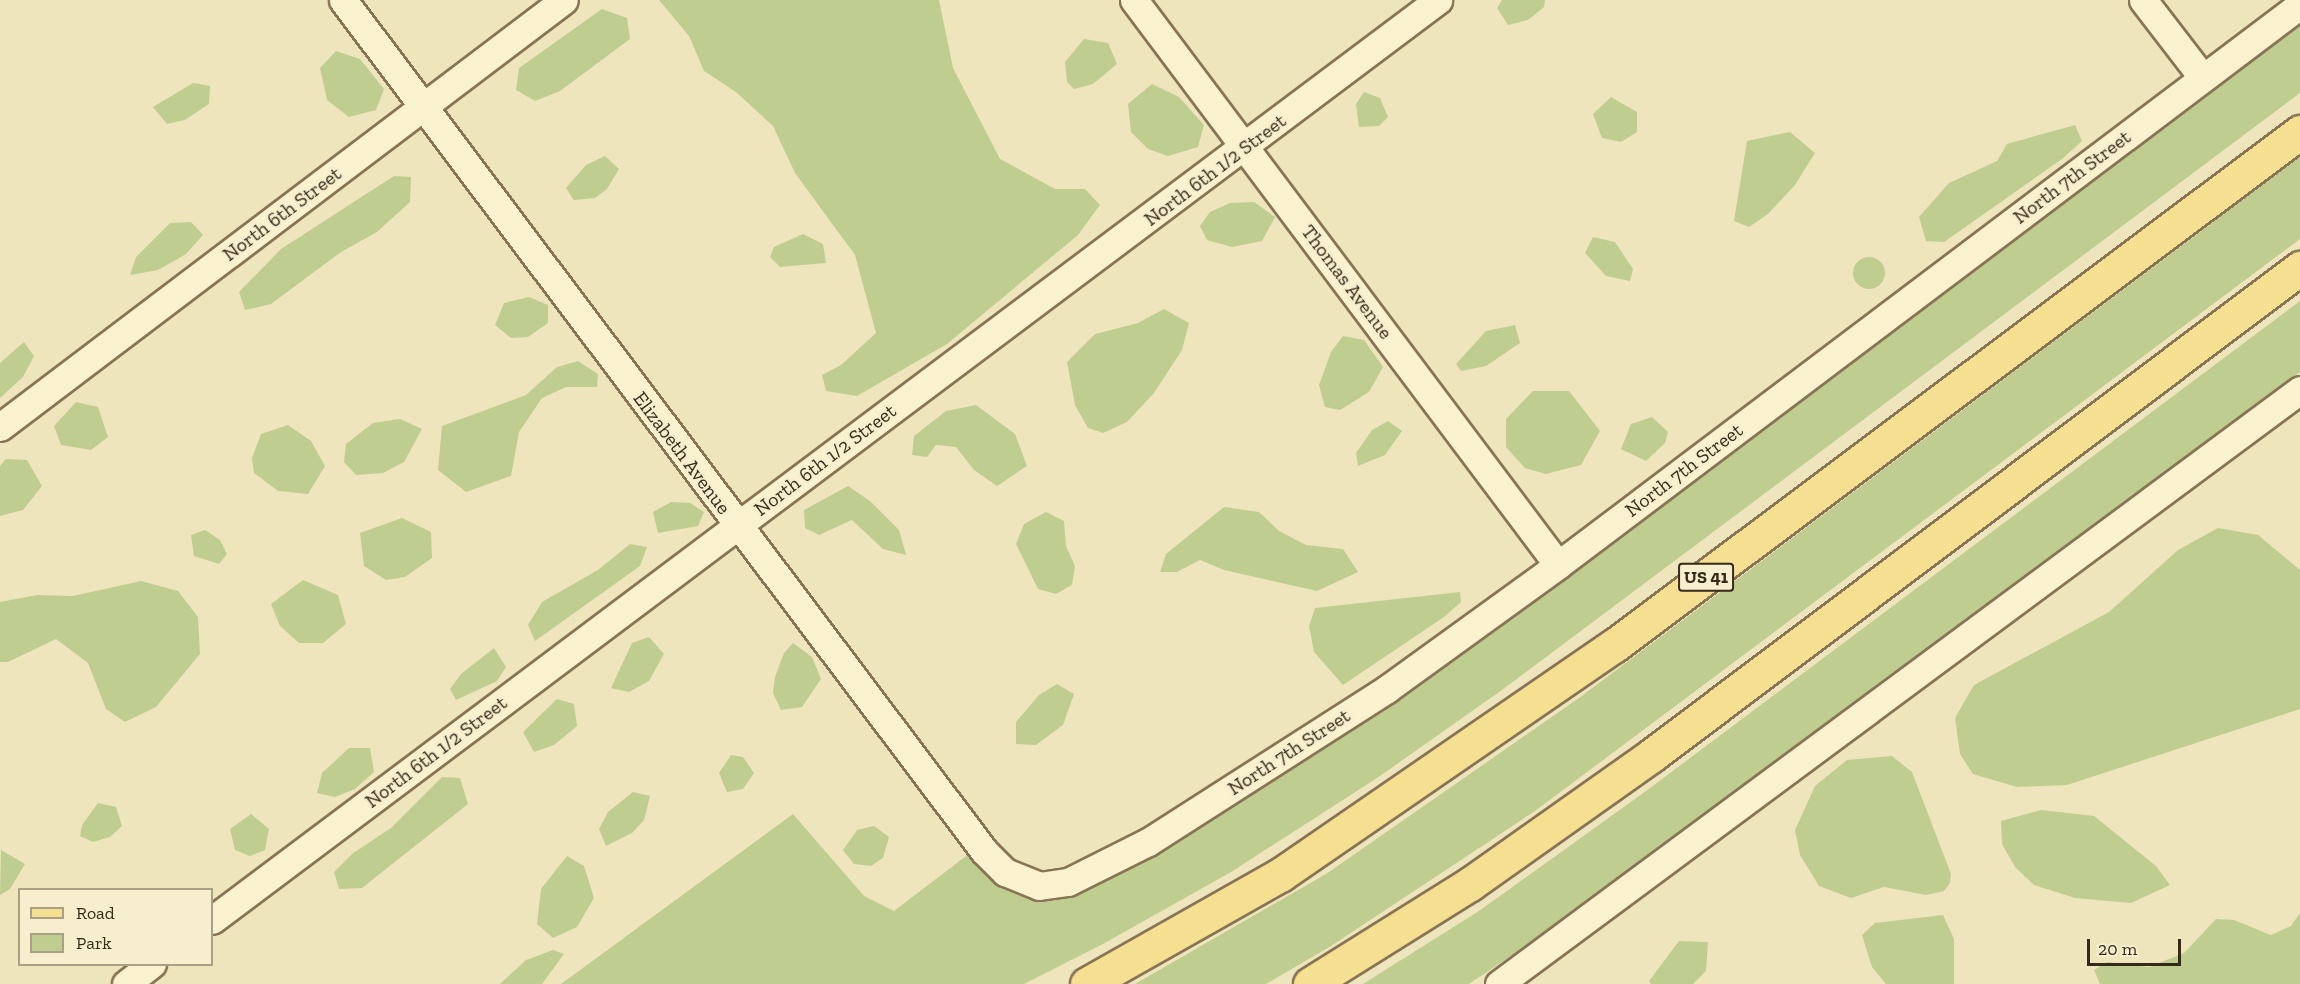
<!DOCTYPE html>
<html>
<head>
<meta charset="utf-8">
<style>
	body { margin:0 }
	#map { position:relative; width:2300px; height:984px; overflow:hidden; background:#efe5bc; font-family:"Zilla Slab",serif }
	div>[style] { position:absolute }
	.green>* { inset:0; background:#c0cd90 }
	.round { border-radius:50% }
	.roads { filter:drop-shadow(2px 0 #877455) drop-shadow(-2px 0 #877455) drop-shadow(0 2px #877455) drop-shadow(0 -2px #877455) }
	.street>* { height:27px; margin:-13.5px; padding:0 13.5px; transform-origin:13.5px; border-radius:13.5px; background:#faf1cf }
	.primary>* { height:33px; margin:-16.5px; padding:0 16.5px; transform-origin:16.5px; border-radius:16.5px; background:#f5df91 }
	span { translate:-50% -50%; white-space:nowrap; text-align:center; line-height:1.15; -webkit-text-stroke:5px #f6eecc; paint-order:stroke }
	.shield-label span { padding:2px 4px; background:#f6eecc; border:2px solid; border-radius:4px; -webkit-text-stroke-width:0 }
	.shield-label { font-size:18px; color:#362a1b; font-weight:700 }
	.street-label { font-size:20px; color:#362a1b }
	.legend { position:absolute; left:18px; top:888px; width:195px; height:78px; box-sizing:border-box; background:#f6eecc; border:2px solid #a9a085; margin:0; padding:8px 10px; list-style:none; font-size:18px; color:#362a1b }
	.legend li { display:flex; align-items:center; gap:12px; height:30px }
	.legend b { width:30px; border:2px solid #a9a085 }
	.scale { position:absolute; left:2087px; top:939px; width:94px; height:27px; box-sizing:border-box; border:3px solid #362a1b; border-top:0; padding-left:8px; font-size:18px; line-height:21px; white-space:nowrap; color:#362a1b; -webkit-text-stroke:4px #f6eecc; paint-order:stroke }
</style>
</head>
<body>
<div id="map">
	<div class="green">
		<i style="clip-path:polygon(659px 0,939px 0,953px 68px,1000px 159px,1055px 189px,1085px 189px,1100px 205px,1078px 235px,947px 344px,857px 396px,826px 391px,822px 375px,841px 365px,876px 333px,855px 255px,795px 173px,773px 126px,736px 92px,704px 71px,689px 36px)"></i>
		<i style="clip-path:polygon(1502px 0,1545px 0,1544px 7px,1528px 20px,1508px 25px,1497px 8px)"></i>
		<i style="clip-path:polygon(602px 9px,627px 18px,630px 39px,560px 91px,535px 101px,516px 90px,519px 68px)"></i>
		<i style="clip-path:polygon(2300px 20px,2300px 93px,1502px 690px,1377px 778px,1231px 872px,1103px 944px,1024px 984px,561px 984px,793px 814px,864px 896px,894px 911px,970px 853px,996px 883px,1016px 894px,1041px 901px,1057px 899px,1132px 867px,1351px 732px,1432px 673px)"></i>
		<i style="clip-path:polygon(1084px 39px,1108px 43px,1117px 64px,1093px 84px,1074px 89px,1067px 82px,1065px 62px)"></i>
		<i style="clip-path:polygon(336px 51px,360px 59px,384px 89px,376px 110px,349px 117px,327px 100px,320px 68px)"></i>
		<i style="clip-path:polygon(193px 83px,210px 86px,209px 104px,185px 120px,167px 124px,153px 107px)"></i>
		<i style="clip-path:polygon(1152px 84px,1179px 97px,1204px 125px,1198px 147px,1168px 156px,1148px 149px,1131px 132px,1128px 104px)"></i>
		<i style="clip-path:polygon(1364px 92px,1380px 98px,1388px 117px,1379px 126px,1359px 127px,1356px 104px)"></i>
		<i style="clip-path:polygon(1611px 97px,1637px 112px,1637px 132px,1621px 142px,1602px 138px,1593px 114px)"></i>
		<i style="clip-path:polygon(2075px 125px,2082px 141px,2062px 159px,1944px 242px,1926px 241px,1919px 217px,1949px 183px,1997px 161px,2007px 144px)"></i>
		<i style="clip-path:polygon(1790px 132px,1815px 153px,1795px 185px,1768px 214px,1749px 227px,1734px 221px,1747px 141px)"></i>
		<i style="clip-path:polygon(605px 156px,619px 169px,607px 189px,595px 198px,574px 200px,566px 188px,586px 165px)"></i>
		<i style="clip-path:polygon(2300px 157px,2300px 239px,1535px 811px,1331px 946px,1266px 984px,1135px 984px,1326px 874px,1579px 698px)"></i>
		<i style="clip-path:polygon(394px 176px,411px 177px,410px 202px,377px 232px,341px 252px,271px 304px,245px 310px,239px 292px,281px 249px)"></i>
		<i style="clip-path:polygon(1254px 202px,1275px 217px,1262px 241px,1232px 247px,1207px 240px,1200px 226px,1210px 212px,1230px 203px)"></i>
		<i style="clip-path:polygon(191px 222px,203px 235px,186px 254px,158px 270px,130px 275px,136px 257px,170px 223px)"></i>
		<i style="clip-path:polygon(803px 234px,823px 244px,826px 263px,780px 267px,770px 257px,774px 247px)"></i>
		<i style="clip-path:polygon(1593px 237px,1615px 242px,1633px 269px,1630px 281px,1606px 276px,1585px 253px)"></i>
		<i class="round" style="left:1853px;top:257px;width:32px;height:32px"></i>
		<i style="clip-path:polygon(529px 297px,548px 305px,548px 323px,528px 337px,511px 338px,495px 325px,504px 303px)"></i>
		<i style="clip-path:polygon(2300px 301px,2300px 372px,1548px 931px,1469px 984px,1363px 984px,1479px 911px,1646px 791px)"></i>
		<i style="clip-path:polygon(1164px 309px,1189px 323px,1182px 350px,1154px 393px,1127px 422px,1103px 433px,1088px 428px,1075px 405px,1067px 362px,1095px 334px,1138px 323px)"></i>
		<i style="clip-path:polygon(1515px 325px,1520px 343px,1486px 366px,1461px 371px,1456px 364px,1486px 331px)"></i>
		<i style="clip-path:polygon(1343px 336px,1364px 340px,1383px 367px,1369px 392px,1340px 410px,1325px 407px,1319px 385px,1331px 352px)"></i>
		<i style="clip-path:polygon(24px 342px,34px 356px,23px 377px,0 398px,0 363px)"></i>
		<i style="clip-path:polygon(578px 361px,598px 374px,597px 387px,566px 387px,542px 398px,519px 432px,511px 476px,466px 492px,438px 470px,442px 426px,526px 395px,557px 367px)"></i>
		<i style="clip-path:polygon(1533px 391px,1569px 391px,1600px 431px,1581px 465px,1546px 474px,1525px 468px,1506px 447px,1506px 419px)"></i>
		<i style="clip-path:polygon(76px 402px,98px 407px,108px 437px,91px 450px,61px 445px,54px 426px)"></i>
		<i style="clip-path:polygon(976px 405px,1015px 434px,1027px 466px,997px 486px,974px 470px,956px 447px,936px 445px,927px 457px,912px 455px,914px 436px,946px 411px)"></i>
		<i style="clip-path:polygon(1652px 417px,1668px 432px,1665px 443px,1646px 461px,1621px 449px,1631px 424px)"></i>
		<i style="clip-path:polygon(400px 419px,422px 429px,404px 462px,383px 473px,356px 475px,344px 462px,346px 444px,373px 423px)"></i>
		<i style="clip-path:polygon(1388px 421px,1402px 431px,1385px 455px,1358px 466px,1356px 453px,1372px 430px)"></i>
		<i style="clip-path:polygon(288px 425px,311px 441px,325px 466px,308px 494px,278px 491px,254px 473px,252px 458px,261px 434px)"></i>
		<i style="clip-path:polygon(6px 459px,27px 460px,42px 486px,23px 510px,0 516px,0 466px)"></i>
		<i style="clip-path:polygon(848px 486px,870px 501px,899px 530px,906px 555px,883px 549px,852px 520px,819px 535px,805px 528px,804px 510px)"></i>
		<i style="clip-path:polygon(671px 502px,690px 503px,704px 512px,698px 526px,658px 533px,653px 512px)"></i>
		<i style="clip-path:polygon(1224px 507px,1259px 512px,1279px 531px,1306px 545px,1343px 549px,1358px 572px,1317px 591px,1224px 570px,1200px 560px,1177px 572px,1160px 572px,1166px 554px)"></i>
		<i style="clip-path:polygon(1046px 512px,1064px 521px,1066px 546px,1075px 566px,1072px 585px,1056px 594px,1038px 589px,1016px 544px,1024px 524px)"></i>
		<i style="clip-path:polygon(402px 518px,431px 532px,432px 558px,405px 577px,386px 580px,364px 566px,360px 533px)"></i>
		<i style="clip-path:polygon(2218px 528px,2258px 535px,2300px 570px,2300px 709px,2067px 785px,2017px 787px,1973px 774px,1960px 754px,1955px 718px,1974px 685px,2109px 612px,2178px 550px)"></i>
		<i style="clip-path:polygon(205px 530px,220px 540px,227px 554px,219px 564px,194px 556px,191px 535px)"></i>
		<i style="clip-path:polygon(630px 544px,647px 547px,640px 566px,535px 641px,528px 625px,542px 602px,598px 570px)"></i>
		<i style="clip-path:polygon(303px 580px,338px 595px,346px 624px,323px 643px,299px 643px,280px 626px,271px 604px)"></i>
		<i style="clip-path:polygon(141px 581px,178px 591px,198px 617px,200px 654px,156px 707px,125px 722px,106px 709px,88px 663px,56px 639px,8px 662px,0 662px,0 602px,37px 595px,73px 596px)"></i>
		<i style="clip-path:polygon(1460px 592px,1461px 602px,1444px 617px,1343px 685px,1314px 652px,1309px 626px,1315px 608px)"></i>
		<i style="clip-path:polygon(649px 637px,664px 654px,649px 681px,629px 692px,611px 688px,632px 643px)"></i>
		<i style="clip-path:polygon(793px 643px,812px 657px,821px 679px,802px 707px,781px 710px,773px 693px,775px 677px,784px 653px)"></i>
		<i style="clip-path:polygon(494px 648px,506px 667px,497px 681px,456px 700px,450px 689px,461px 674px)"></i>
		<i style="clip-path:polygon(1057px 684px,1074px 694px,1063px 725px,1036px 745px,1016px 744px,1016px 722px,1039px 695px)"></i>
		<i style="clip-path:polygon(557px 699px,574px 704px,577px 726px,554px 745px,534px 752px,523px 732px)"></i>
		<i style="clip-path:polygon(349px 748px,370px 748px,374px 772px,355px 789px,335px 797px,317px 793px,322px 773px)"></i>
		<i style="clip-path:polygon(731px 755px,743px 757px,754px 773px,743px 789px,727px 792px,719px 773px)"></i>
		<i style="clip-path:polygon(1892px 756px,1912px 772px,1951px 874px,1950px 883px,1944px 891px,1926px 895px,1884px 887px,1851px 898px,1819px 886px,1800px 855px,1795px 830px,1815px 786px,1847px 760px)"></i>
		<i style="clip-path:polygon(442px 777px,460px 778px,468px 804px,362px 888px,339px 889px,334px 872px,352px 854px,391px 828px)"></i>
		<i style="clip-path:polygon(633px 792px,650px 796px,644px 820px,632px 833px,606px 846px,599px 829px,608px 812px)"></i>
		<i style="clip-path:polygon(98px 803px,116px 807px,122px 826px,110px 837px,93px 842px,80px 836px,82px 825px)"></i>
		<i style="clip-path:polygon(2041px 810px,2094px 816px,2156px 866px,2170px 885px,2131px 903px,2075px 898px,2034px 885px,2015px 867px,2002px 844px,2001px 821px)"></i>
		<i style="clip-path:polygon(251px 814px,269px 829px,265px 850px,250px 856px,235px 850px,230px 829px)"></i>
		<i style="clip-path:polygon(874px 826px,889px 837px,883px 858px,871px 866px,854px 864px,843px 850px,857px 830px)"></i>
		<i style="clip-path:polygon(1px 850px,25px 864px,10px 889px,0 895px)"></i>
		<i style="clip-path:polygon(567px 856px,584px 866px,594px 898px,577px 927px,553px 938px,537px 924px,541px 889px)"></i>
		<i style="clip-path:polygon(2300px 913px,2300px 984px,2100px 984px,2094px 970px,2107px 962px,2149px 967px,2184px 953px,2216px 919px,2234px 920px,2271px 935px,2291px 926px)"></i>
		<i style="clip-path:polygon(1943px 915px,1954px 939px,1954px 984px,1886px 984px,1872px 967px,1862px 935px,1875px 923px)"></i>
		<i style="clip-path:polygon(1679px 941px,1708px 942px,1706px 971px,1693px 984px,1651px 984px,1649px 981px)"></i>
		<i style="clip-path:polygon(553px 950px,564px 954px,542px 984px,500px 984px,526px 960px)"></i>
	</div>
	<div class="roads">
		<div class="street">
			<i style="left:343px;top:0;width:1065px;rotate:53.01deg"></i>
			<i style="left:984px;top:851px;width:30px;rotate:45deg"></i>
			<i style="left:1005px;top:872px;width:37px;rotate:22deg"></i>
			<i style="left:1039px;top:886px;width:29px;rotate:-8deg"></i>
			<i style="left:1068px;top:882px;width:89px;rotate:-26.6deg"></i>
			<i style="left:1148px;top:842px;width:284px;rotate:-32.6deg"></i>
			<i style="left:1387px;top:689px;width:211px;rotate:-35.9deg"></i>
			<i style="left:1558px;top:565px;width:930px;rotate:-37.04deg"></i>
			<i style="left:1134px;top:0;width:706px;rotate:53.11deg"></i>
			<i style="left:2143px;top:0;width:98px;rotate:52.4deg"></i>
			<i style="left:0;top:427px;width:707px;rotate:-37.13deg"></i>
			<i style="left:212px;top:920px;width:1533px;rotate:-36.88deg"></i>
			<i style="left:126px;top:984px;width:33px;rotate:-38deg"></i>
			<i style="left:1499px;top:984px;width:997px;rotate:-36.56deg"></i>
		</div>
		<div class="primary">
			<i style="left:1087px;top:984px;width:222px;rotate:-29.5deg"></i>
			<i style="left:1280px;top:875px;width:406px;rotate:-34.5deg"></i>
			<i style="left:1615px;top:645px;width:856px;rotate:-36.83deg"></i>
			<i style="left:1310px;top:984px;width:189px;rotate:-32deg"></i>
			<i style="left:1470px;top:884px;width:223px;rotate:-35.3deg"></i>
			<i style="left:1652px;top:755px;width:811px;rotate:-36.93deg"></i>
		</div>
	</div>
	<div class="shield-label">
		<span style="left:1706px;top:577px">US 41</span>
	</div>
	<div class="street-label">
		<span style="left:1215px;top:170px;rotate:-37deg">North 6th 1/2 Street</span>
		<span style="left:2072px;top:177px;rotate:-37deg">North 7th Street</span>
		<span style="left:282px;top:214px;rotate:-37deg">North 6th Street</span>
		<span style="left:1347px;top:282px;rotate:53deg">Thomas Avenue</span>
		<span style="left:682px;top:453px;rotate:53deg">Elizabeth Avenue</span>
		<span style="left:825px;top:460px;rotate:-37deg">North 6th 1/2 Street</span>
		<span style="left:1684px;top:470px;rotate:-37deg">North 7th Street</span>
		<span style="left:436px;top:752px;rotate:-37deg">North 6th 1/2 Street</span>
		<span style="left:1289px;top:752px;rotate:-33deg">North 7th Street</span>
	</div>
	<ul class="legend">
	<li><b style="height:8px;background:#f5df91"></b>Road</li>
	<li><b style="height:16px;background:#c0cd90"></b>Park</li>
	</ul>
	<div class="scale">20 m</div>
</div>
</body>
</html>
